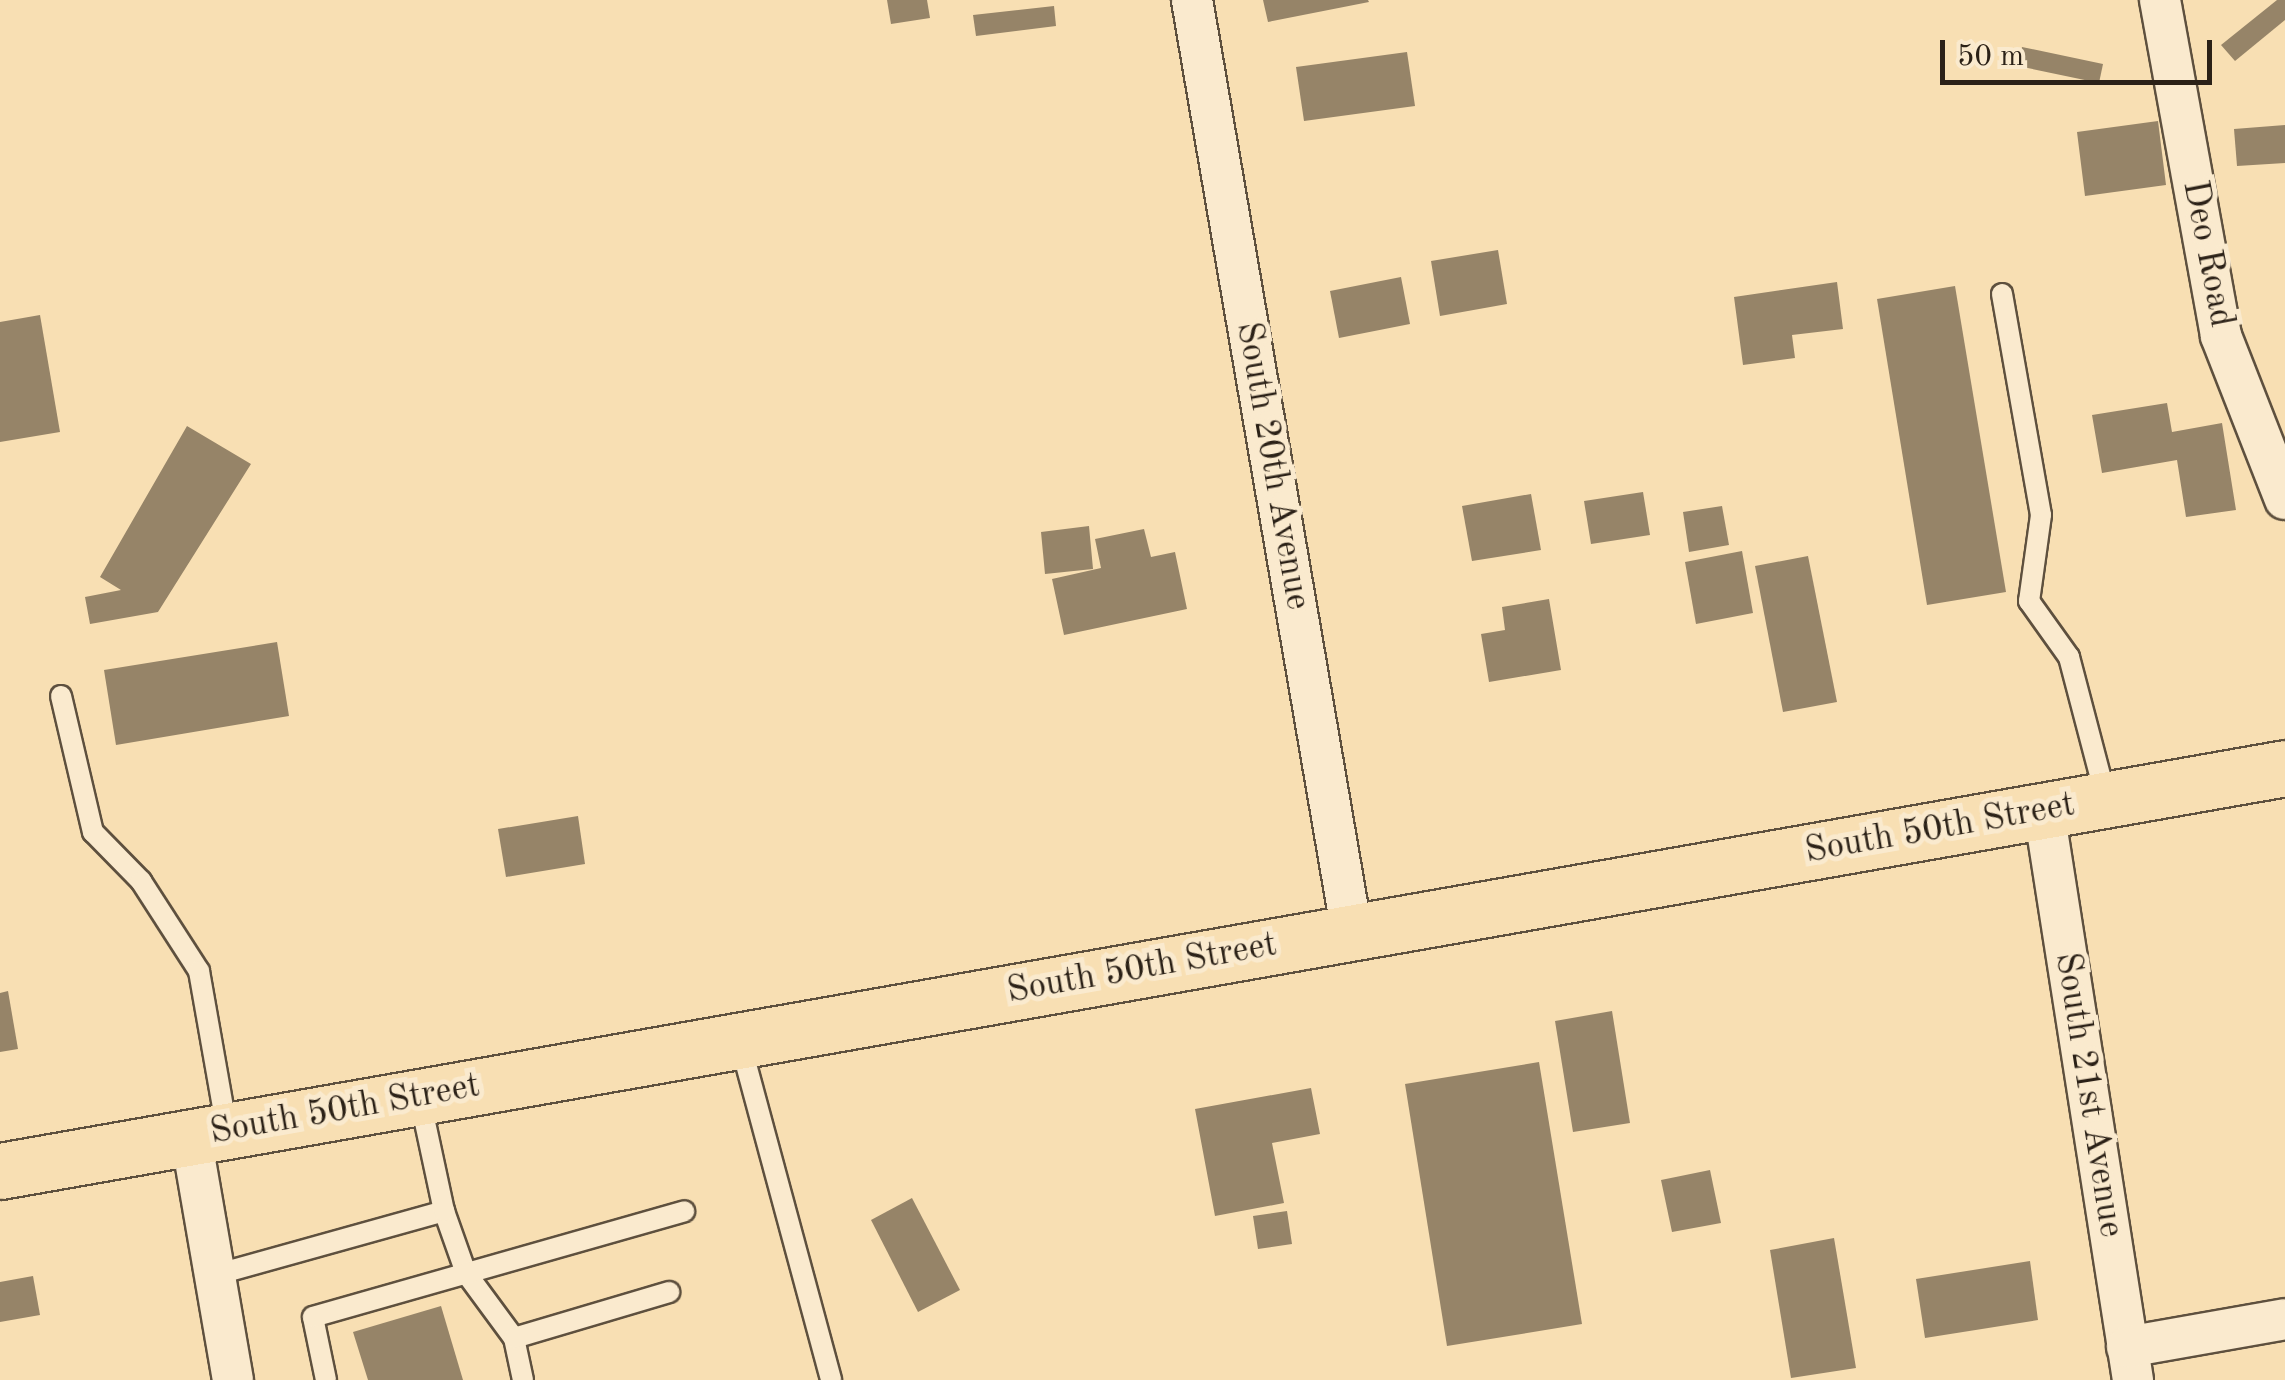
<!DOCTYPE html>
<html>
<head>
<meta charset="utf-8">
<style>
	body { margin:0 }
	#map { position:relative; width:2285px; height:1380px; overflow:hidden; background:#f8dfb3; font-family:"Old Standard TT",serif }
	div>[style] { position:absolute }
	.building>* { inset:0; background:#968468 }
	.roads { filter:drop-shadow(2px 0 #5e503e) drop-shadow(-2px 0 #5e503e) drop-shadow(0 2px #5e503e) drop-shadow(0 -2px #5e503e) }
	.lane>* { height:20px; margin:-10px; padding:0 10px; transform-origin:10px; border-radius:10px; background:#faeace }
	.street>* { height:40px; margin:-20px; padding:0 20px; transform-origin:20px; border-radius:20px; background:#faeace }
	.primary>* { height:55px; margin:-27.5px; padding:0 27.5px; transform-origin:27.5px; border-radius:27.5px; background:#f8dfb3 }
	span { translate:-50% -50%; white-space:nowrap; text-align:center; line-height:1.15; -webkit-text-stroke:10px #faeace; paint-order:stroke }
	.street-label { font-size:35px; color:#2b2117 }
	.scale { position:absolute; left:1940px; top:40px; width:272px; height:45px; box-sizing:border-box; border:5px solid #2b2117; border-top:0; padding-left:12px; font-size:30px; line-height:35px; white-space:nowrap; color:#2b2117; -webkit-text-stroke:8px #faeace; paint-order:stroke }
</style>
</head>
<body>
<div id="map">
	<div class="building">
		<i style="clip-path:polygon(887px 0,927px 0,930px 18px,891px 24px)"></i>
		<i style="clip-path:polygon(1263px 0,1368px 0,1369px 2px,1268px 22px)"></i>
		<i style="clip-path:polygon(2277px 0,2285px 0,2285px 20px,2235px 61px,2221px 45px)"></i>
		<i style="clip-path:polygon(1054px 6px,1056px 26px,976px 36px,973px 15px)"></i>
		<i style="clip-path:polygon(2022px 47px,2103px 64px,2099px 83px,2018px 66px)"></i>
		<i style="clip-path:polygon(1407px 52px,1415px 106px,1304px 121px,1296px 67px)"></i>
		<i style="clip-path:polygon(2158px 121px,2166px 185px,2085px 196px,2077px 132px)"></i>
		<i style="clip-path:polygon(2285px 125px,2285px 163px,2237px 166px,2234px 129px)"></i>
		<i style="clip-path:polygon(1498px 250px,1507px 304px,1440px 316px,1431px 261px)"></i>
		<i style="clip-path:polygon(1401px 277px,1410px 324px,1339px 338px,1330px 291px)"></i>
		<i style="clip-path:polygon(1837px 282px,1843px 329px,1792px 335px,1795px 358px,1743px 365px,1734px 297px)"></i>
		<i style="clip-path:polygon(1955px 286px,2006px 592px,1927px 605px,1877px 299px)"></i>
		<i style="clip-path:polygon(40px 315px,60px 432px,0 442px,0 322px)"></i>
		<i style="clip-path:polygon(2167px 403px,2172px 432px,2222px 423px,2236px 510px,2186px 517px,2177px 460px,2102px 473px,2092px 415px)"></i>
		<i style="clip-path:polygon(187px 426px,251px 464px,158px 612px,90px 624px,85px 597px,121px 590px,100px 577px)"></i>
		<i style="clip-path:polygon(1643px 492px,1650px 535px,1591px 544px,1584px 501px)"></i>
		<i style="clip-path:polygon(1531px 494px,1541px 550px,1472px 561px,1462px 506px)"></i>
		<i style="clip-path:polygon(1722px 506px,1729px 545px,1689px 552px,1683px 512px)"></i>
		<i style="clip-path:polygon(1089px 526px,1093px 569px,1045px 574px,1041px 532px)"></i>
		<i style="clip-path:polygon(1144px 529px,1151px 557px,1175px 552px,1187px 609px,1064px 635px,1052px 579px,1101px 568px,1095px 539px)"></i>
		<i style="clip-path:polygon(1742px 551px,1753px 613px,1696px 624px,1685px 562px)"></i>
		<i style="clip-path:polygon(1808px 556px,1837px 702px,1783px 712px,1755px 566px)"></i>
		<i style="clip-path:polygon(1549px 599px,1561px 670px,1489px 682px,1481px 634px,1505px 630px,1502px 607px)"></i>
		<i style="clip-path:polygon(277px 642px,289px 716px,116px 745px,104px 670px)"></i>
		<i style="clip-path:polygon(578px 816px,585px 864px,506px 877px,498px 829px)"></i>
		<i style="clip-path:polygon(8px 991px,18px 1049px,0 1052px,0 993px)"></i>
		<i style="clip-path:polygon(1612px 1011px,1630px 1123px,1573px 1132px,1555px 1021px)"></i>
		<i style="clip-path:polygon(1539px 1062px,1582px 1324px,1447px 1346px,1405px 1084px)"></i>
		<i style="clip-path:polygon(1311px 1088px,1320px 1134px,1272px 1143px,1284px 1203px,1215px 1216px,1195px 1109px)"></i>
		<i style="clip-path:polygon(1710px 1170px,1721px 1223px,1672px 1232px,1661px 1180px)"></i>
		<i style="clip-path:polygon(912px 1198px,960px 1290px,918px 1312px,871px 1220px)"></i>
		<i style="clip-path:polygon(1287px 1211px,1292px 1244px,1258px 1249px,1253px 1216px)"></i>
		<i style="clip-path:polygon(1834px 1238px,1856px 1368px,1791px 1378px,1770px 1250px)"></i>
		<i style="clip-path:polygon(2030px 1261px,2038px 1320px,1925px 1338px,1916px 1279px)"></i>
		<i style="clip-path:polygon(33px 1276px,40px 1315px,0 1322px,0 1282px)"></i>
		<i style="clip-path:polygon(441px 1306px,463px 1380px,368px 1380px,353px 1332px)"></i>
	</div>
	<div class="roads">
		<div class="lane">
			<i style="left:2002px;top:294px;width:224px;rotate:80deg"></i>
			<i style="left:2041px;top:515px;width:87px;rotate:97.9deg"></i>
			<i style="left:2029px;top:601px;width:69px;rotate:54.5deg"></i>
			<i style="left:2069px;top:657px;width:146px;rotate:75.3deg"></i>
			<i style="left:61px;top:696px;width:140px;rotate:76.8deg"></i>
			<i style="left:93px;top:832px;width:69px;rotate:45.6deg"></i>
			<i style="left:141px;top:881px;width:107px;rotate:57.2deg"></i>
			<i style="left:199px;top:971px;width:160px;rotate:80deg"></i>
			<i style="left:740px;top:1042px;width:350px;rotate:74.9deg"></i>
			<i style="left:444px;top:1211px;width:66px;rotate:70.5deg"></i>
			<i style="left:466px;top:1273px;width:81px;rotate:53.6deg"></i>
			<i style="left:514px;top:1338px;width:43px;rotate:77.9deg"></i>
			<i style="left:215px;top:1275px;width:238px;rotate:-15.6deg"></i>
			<i style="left:444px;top:1211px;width:115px;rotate:-102.1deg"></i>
			<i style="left:514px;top:1338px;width:162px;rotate:-16.5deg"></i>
			<i style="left:326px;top:1380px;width:64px;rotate:-101.7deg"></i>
			<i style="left:313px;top:1317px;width:386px;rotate:-15.9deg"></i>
		</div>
		<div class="street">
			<i style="left:1192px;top:0;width:947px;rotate:80.27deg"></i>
			<i style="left:2160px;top:0;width:341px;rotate:79.7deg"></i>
			<i style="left:2221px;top:336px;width:175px;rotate:68.6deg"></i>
			<i style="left:2044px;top:811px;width:576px;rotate:81.11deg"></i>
			<i style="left:191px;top:1137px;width:247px;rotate:80.2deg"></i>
			<i style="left:2127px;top:1347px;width:160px;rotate:-10deg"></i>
		</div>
		<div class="primary">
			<i style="left:0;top:1171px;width:2320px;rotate:-10deg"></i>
		</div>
	</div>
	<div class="street-label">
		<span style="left:2207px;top:254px;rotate:79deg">Deo Road</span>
		<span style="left:1272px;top:466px;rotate:80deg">South 20th Avenue</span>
		<span style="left:1940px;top:829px;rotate:-10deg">South 50th Street</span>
		<span style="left:1142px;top:969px;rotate:-10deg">South 50th Street</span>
		<span style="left:2088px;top:1095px;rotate:81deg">South 21st Avenue</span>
		<span style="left:345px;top:1110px;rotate:-10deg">South 50th Street</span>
	</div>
	<div class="scale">50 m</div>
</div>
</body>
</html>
